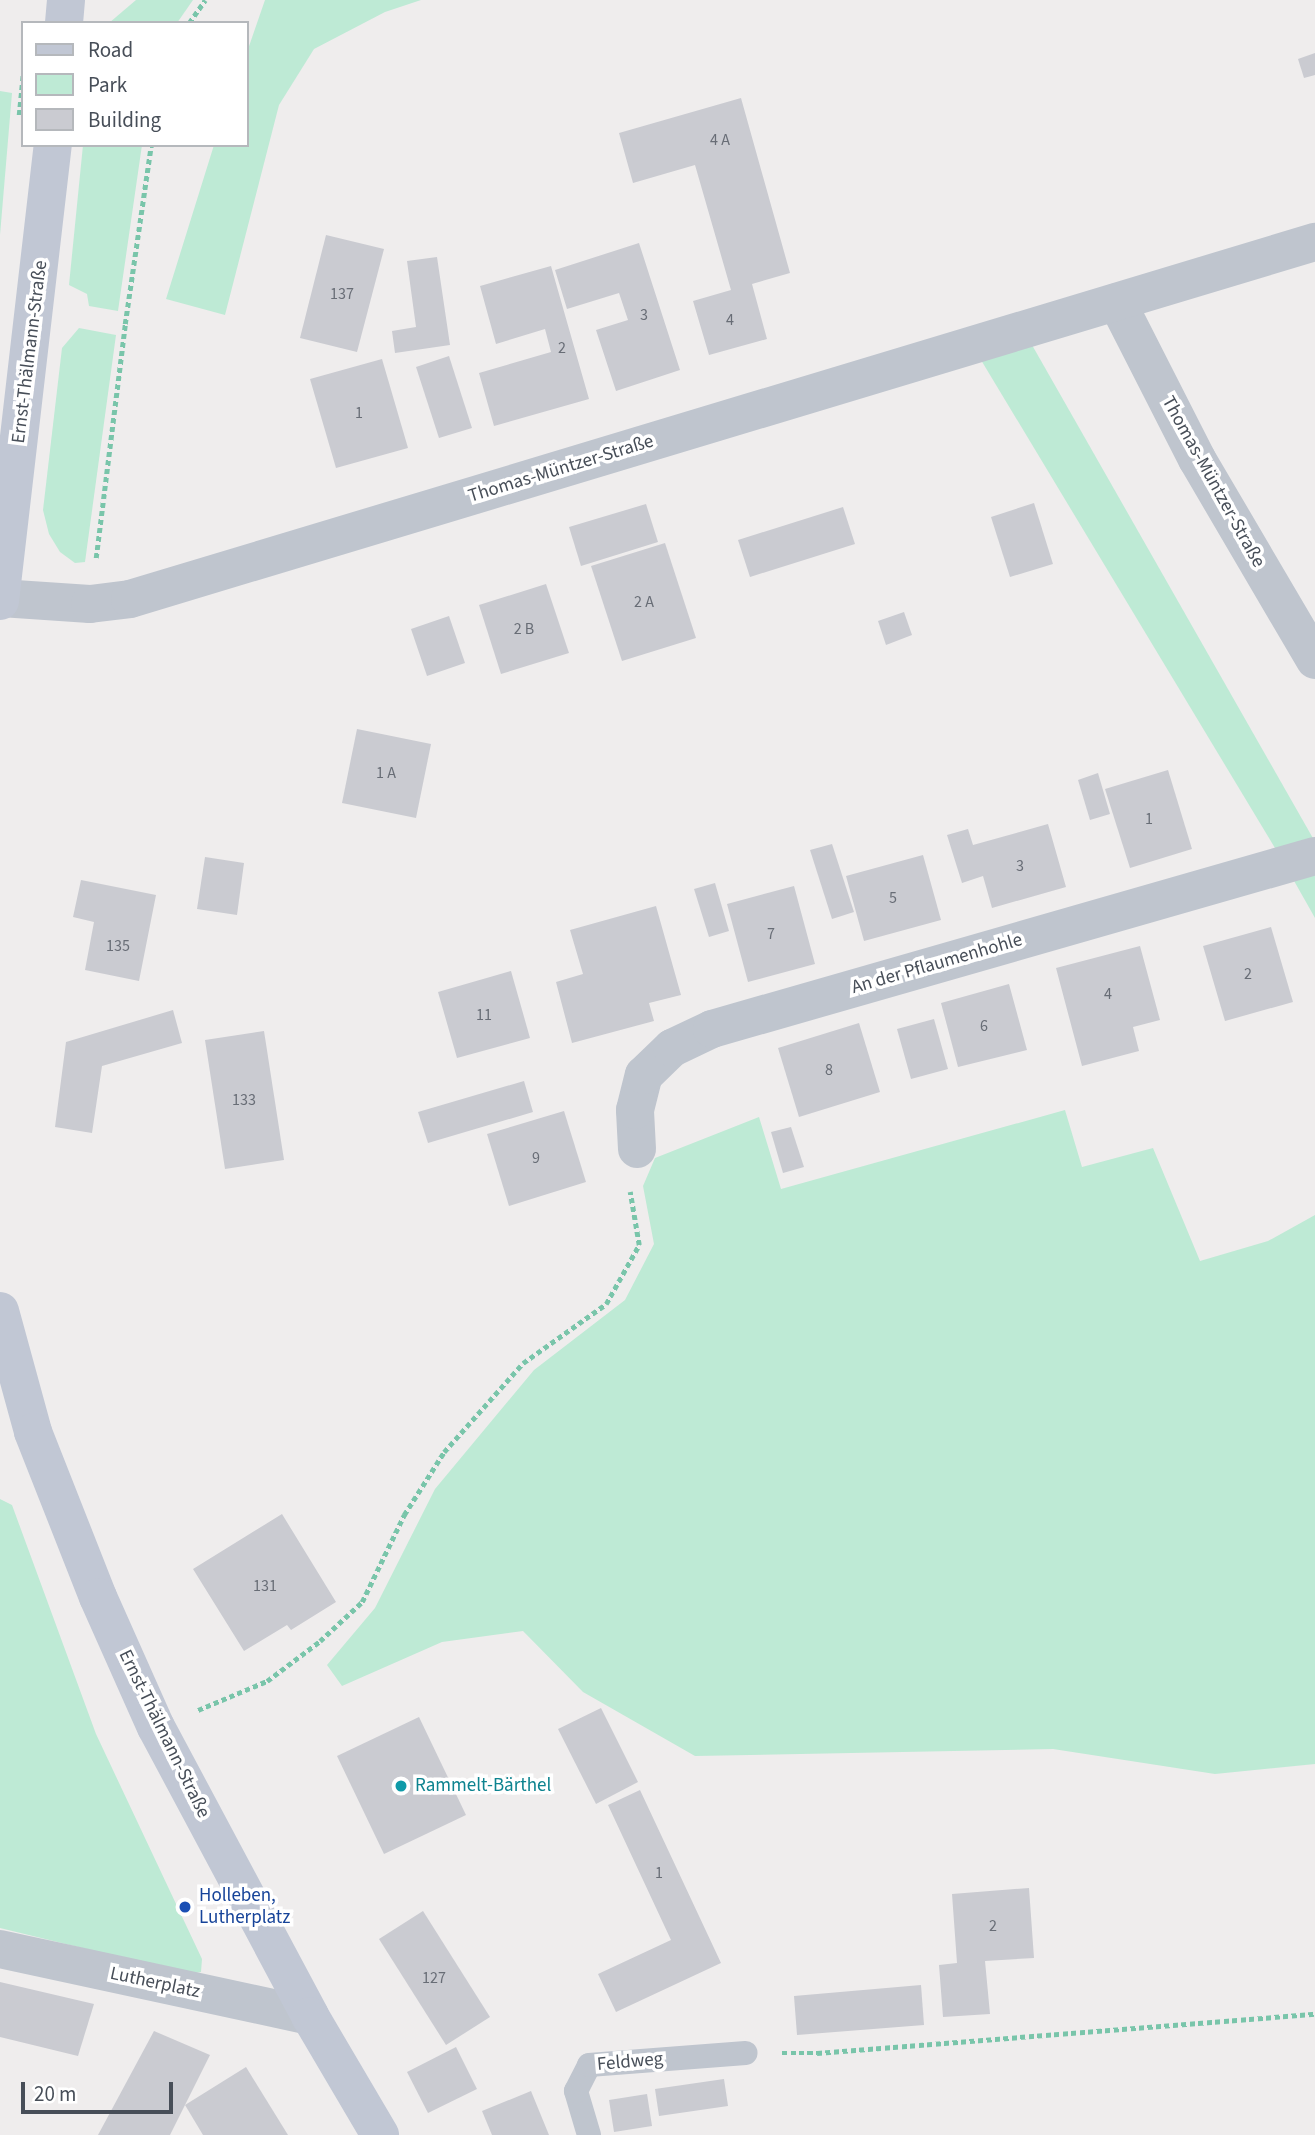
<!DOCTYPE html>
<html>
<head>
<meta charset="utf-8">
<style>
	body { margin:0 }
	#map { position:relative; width:1315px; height:2135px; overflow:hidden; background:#efeded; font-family:"Source Sans 3",sans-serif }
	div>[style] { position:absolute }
	.green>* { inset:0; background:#beead5 }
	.building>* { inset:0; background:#cacbd1 }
	.path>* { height:4.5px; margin-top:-2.25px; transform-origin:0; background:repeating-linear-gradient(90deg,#79c5aa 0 5px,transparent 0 8.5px) }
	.service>* { height:24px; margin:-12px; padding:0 12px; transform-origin:12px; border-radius:12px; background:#bfc5ce }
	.minor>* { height:38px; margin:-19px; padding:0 19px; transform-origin:19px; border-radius:19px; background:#bfc5ce }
	.secondary>* { height:38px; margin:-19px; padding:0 19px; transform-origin:19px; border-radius:19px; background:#c1c7d4 }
	.dots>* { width:19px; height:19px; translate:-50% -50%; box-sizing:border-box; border:4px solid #fff; border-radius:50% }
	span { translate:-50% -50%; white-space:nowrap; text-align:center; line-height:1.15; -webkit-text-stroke:7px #fff; paint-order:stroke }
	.number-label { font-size:16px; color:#686d76 }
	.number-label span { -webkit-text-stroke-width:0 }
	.street-label { font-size:19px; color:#474e58 }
	.culture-label { font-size:19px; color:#0d838f }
	.left { translate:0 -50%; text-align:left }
	.transit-label { font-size:19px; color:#164399 }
	.legend { position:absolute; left:21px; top:21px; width:228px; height:126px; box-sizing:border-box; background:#fff; border:2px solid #b5b8bc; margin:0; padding:9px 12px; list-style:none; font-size:21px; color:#474e58 }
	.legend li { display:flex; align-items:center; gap:14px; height:35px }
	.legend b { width:35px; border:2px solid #b5b8bc }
	.scale { position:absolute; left:21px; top:2082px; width:152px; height:32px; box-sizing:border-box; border:4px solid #474e58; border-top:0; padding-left:9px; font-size:21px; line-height:24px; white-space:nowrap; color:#474e58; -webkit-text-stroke:5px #fff; paint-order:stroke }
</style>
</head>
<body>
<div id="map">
	<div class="green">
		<i style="clip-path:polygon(136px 0,193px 0,177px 23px,109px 23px)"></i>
		<i style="clip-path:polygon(265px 0,421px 0,385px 12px,314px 49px,279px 105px,225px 315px,166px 299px,214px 145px,247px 145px,247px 52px)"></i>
		<i style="clip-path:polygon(0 91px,12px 93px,0 235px)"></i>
		<i style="clip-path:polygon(83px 145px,142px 145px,118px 311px,89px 306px,87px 294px,69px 285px)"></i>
		<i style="clip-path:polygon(79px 328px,116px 335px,85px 562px,75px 563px,60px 552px,49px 534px,43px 510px,62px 348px)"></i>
		<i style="clip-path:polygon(1032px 345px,1314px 840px,1278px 853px,981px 360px)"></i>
		<i style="clip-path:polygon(1315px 872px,1315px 918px,1293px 879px)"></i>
		<i style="clip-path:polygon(1065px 1110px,1082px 1167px,1153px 1148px,1200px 1261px,1268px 1241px,1315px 1215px,1315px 1764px,1215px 1774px,1053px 1749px,695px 1756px,583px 1692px,523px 1631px,442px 1642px,342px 1686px,327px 1665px,375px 1608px,435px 1489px,534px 1370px,625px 1300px,654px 1244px,643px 1186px,655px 1158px,759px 1117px,781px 1189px)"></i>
		<i style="clip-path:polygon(0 1499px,12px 1505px,96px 1734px,202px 1959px,201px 1972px,189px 1974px,0 1928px)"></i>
	</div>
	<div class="building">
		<i style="clip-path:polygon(1315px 53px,1315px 75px,1304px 78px,1298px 59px)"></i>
		<i style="clip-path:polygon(741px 98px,790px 273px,752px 284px,767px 339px,709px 355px,693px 301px,731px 290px,695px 165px,633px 183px,619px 133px)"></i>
		<i style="clip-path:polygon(326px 235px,384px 249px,357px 352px,300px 338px)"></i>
		<i style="clip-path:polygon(639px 243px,680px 370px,616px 391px,596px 330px,628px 320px,619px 293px,567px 309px,555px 270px)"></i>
		<i style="clip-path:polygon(437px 257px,450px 345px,395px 353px,392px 331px,416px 327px,407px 261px)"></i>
		<i style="clip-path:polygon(551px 266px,589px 399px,494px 426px,479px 373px,551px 352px,545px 329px,496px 344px,480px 286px)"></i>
		<i style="clip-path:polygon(449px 356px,472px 428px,439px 438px,416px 367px)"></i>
		<i style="clip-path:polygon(382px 359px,408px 448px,336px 468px,310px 379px)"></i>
		<i style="clip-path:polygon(1034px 503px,1053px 564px,1010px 577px,991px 517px)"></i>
		<i style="clip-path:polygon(646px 504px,658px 542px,581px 566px,569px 527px)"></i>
		<i style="clip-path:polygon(843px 507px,855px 544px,750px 577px,738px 540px)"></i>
		<i style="clip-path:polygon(665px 543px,696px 638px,622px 661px,591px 566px)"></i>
		<i style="clip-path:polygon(546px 584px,569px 653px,501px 674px,479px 605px)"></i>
		<i style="clip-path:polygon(904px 612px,912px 635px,886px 645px,878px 621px)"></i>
		<i style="clip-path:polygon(449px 616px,465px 663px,427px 676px,411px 629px)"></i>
		<i style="clip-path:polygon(357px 729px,431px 744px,416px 818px,342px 803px)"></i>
		<i style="clip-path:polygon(1168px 770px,1192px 849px,1130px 868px,1105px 789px)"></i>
		<i style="clip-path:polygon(1098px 773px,1110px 814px,1090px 820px,1078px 780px)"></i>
		<i style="clip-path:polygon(1048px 824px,1066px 887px,992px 908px,983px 876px,962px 883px,947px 835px,968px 829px,973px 845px)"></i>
		<i style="clip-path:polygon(832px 844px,854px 912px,832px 919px,810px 850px)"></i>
		<i style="clip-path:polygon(923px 855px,941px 920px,864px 941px,846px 876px)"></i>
		<i style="clip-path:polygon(205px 857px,244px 863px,237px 915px,197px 909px)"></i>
		<i style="clip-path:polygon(81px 880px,156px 895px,139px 981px,85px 970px,94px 922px,73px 917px)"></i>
		<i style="clip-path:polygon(715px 883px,729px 931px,709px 937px,694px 889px)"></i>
		<i style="clip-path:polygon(794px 886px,815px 964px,748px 982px,727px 904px)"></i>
		<i style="clip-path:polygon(656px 906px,681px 995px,649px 1003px,654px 1021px,572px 1043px,556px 982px,583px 974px,570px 930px)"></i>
		<i style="clip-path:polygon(1271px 927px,1293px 1002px,1225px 1021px,1203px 946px)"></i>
		<i style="clip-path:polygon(1140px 946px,1160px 1020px,1133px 1027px,1139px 1051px,1082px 1066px,1056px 968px)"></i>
		<i style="clip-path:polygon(511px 971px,530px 1038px,457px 1058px,438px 992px)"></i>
		<i style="clip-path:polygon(1009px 984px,1027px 1050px,958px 1067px,941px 1003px)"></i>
		<i style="clip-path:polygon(173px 1010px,182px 1043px,102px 1066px,92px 1133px,55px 1127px,66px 1042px)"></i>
		<i style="clip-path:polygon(934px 1019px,948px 1069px,911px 1079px,897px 1029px)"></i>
		<i style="clip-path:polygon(859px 1023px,880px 1092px,799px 1117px,778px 1048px)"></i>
		<i style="clip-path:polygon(264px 1031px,284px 1160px,225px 1169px,205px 1040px)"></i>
		<i style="clip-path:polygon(524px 1081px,533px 1112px,428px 1143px,418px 1112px)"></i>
		<i style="clip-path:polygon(564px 1111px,586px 1182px,509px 1206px,487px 1134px)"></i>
		<i style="clip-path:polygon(791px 1127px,804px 1167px,783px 1173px,771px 1132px)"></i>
		<i style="clip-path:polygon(282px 1514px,336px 1602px,291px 1630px,287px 1625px,244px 1651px,193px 1569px)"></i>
		<i style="clip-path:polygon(601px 1708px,638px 1782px,596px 1804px,558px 1729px)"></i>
		<i style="clip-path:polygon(419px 1717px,466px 1815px,384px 1854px,337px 1756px)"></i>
		<i style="clip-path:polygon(640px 1790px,721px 1963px,616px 2012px,598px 1974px,671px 1940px,608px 1805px)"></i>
		<i style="clip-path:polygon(1029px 1888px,1034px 1958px,985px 1961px,990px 2014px,943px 2017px,939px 1965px,957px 1963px,952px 1894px)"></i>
		<i style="clip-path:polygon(423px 1911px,490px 2017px,446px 2045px,379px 1939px)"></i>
		<i style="clip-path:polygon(0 1982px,94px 2004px,78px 2056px,0 2037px)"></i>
		<i style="clip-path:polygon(921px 1985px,924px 2025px,797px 2035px,794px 1996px)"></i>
		<i style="clip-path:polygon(154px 2031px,210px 2055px,170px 2135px,98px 2135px)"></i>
		<i style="clip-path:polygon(456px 2047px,477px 2089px,428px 2113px,407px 2072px)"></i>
		<i style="clip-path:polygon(246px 2067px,288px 2135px,203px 2135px,185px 2105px)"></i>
		<i style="clip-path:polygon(724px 2079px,728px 2106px,659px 2116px,655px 2089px)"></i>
		<i style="clip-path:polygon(531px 2091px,549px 2135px,492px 2135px,482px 2111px)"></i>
		<i style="clip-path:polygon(647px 2094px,652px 2126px,614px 2132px,609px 2100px)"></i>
	</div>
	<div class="path">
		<i style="left:189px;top:23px;width:28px;rotate:-55deg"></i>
		<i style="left:19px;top:115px;width:41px;rotate:-84.4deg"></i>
		<i style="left:96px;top:558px;width:236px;rotate:-82.9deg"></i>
		<i style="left:125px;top:324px;width:181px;rotate:-81.7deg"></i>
		<i style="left:198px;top:1710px;width:75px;rotate:-22.8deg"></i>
		<i style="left:267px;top:1681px;width:66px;rotate:-37deg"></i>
		<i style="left:320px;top:1641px;width:57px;rotate:-42.9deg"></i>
		<i style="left:362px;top:1602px;width:97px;rotate:-64.2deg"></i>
		<i style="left:404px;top:1515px;width:75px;rotate:-57.6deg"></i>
		<i style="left:444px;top:1452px;width:119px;rotate:-48.4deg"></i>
		<i style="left:523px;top:1363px;width:102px;rotate:-35.4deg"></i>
		<i style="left:606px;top:1304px;width:68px;rotate:-60.8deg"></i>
		<i style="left:639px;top:1245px;width:54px;rotate:-99.6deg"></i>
		<i style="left:782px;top:2053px;width:35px"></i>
		<i style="left:817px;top:2053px;width:500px;rotate:-4.5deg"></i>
	</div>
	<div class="service">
		<i style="left:589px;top:2135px;width:46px;rotate:-106.5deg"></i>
		<i style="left:576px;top:2091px;width:29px;rotate:-63deg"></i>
		<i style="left:589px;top:2065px;width:157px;rotate:-4.4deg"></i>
	</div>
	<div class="minor">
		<i style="left:1117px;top:302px;width:176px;rotate:63deg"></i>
		<i style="left:1197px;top:459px;width:233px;rotate:59.6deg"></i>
		<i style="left:0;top:598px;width:90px;rotate:3.8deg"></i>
		<i style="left:90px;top:604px;width:40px;rotate:-7.1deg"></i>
		<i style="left:130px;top:599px;width:1238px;rotate:-16.77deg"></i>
		<i style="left:637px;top:1149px;width:39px;rotate:-93deg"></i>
		<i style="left:635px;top:1110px;width:36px;rotate:-76deg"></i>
		<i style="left:644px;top:1075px;width:39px;rotate:-44deg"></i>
		<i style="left:672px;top:1048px;width:44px;rotate:-25.4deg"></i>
		<i style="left:712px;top:1029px;width:627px;rotate:-16.01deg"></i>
		<i style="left:0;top:1949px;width:317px;rotate:12.2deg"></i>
	</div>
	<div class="secondary">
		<i style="left:64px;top:23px;width:23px;rotate:-85deg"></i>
		<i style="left:0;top:601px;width:459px;rotate:-83.4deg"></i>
		<i style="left:0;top:1311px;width:125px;rotate:74.7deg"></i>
		<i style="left:33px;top:1432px;width:177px;rotate:68.5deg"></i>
		<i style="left:98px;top:1597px;width:142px;rotate:66deg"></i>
		<i style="left:156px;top:1727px;width:327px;rotate:61.9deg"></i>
		<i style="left:310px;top:2016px;width:138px;rotate:59.5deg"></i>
	</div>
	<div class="dots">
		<i style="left:401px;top:1786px;background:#0f9aa8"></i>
		<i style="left:185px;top:1907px;background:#1a4fb4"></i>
	</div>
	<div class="number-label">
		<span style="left:720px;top:140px">4 A</span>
		<span style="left:342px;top:294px">137</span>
		<span style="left:644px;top:315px">3</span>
		<span style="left:730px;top:320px">4</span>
		<span style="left:562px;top:348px">2</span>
		<span style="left:359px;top:413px">1</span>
		<span style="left:644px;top:602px">2 A</span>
		<span style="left:524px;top:629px">2 B</span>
		<span style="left:386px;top:773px">1 A</span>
		<span style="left:1149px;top:819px">1</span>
		<span style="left:1020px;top:866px">3</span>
		<span style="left:893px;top:898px">5</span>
		<span style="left:771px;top:934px">7</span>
		<span style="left:118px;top:946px">135</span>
		<span style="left:1248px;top:974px">2</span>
		<span style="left:1108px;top:994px">4</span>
		<span style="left:484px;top:1015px">11</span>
		<span style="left:984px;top:1026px">6</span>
		<span style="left:829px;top:1070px">8</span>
		<span style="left:244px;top:1100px">133</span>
		<span style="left:536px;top:1158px">9</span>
		<span style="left:265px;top:1586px">131</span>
		<span style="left:659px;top:1873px">1</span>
		<span style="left:993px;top:1926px">2</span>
		<span style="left:434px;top:1978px">127</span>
	</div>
	<div class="street-label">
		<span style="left:30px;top:352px;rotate:-83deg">Ernst-Thälmann-Straße</span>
		<span style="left:561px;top:469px;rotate:-17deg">Thomas-Müntzer-Straße</span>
		<span style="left:1213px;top:482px;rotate:61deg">Thomas-Müntzer-Straße</span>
		<span style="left:937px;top:964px;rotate:-16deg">An der Pflaumenhohle</span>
		<span style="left:164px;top:1734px;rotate:64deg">Ernst-Thälmann-Straße</span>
		<span style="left:155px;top:1983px;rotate:12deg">Lutherplatz</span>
		<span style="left:630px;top:2062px;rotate:-5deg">Feldweg</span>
	</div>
	<div class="culture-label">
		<span class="left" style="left:415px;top:1786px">Rammelt-Bärthel</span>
	</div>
	<div class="transit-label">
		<span class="left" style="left:199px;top:1907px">Holleben,<br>Lutherplatz</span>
	</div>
	<ul class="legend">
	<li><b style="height:9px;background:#c1c7d4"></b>Road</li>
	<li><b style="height:19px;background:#beead5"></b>Park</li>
	<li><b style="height:19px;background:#cacbd1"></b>Building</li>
	</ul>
	<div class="scale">20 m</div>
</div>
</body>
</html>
